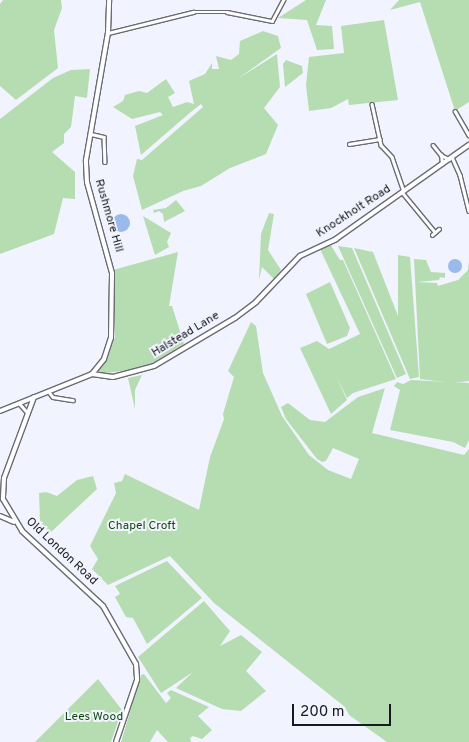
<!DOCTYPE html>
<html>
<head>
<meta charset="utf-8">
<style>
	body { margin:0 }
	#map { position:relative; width:469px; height:742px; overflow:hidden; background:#f1f3fe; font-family:Overpass,sans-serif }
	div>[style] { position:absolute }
	.green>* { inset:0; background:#b6ddb2 }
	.water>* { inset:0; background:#9abaec }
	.round { border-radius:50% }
	.roads { filter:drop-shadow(1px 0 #6a6b75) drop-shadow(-1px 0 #6a6b75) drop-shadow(0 1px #6a6b75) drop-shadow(0 -1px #6a6b75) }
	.street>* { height:2.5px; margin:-1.25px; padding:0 1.25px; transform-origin:1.25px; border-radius:1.25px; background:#fff }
	.secondary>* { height:4px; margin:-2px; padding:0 2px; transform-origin:2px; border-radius:2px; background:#fff }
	span { translate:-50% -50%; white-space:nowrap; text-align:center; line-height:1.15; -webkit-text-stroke:4px #f1f3fe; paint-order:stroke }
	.street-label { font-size:12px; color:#191a1e }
	.park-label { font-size:12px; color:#0f4b0d }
	.scale { position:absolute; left:292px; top:704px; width:99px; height:22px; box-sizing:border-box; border:2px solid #191a1e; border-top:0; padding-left:6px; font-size:15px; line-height:18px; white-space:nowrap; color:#191a1e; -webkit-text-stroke:4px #f1f3fe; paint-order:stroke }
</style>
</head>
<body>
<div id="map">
	<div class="green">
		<i style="clip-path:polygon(3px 0,61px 0,62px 8px,54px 30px,58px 68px,16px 100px,0 86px,0 4px)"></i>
		<i style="clip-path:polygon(306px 0,326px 0,316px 25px,332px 26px,334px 49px,317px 50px,307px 20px,278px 18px)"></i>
		<i style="clip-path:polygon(399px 0,469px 0,469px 102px,455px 111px,420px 2px,390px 10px)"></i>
		<i style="clip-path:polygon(384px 20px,398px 100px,349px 105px,348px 99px,331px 108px,309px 111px,306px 85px,309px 57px,344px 53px,341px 26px)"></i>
		<i style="clip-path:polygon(263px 31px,278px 36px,281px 48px,239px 78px,277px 54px,280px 87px,264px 108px,278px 125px,266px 154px,230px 168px,201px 186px,183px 191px,142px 210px,133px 176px,137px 159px,142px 160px,203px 107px,201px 104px,192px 111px,141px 155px,135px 126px,163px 115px,160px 112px,132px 119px,113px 107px,123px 101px,125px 95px,139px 91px,147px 93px,166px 79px,175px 93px,168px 97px,173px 107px,187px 102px,194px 104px,189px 81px,205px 74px,212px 63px,212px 69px,219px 69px,216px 56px,231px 60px,239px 54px,240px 41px)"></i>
		<i style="clip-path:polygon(286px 60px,302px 66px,303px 73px,285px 87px,283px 64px)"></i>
		<i style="clip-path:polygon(90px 69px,87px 98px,75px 96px,71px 127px,64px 134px,64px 143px,52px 152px,75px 172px,75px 199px,63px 198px,54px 234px,0 254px,0 119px,53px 78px,71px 70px)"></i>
		<i style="clip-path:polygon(176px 200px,185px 211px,164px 222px,163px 214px,159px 211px,154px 213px,153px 210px,166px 208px)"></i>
		<i style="clip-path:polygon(269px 213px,274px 214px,268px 250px,281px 270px,274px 279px,262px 267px,259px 280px,261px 234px)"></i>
		<i style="clip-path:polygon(143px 216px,171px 233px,167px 242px,169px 247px,155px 255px)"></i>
		<i style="clip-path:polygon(330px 244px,340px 260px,343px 260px,396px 379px,353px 393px,347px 398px,336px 376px,347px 400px,331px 414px,300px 348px,317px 341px,329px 349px,360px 334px,320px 249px)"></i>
		<i style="clip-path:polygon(338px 246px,352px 248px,406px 374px,397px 378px)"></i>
		<i style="clip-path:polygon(354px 248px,373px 252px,398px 316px,398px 255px,410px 257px,419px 377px,410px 379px)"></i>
		<i style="clip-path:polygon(178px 252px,169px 306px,172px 306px,184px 344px,144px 368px,99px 374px,96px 372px,105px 361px,115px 337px,113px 270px)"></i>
		<i style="clip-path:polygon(414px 259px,426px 260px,431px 272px,445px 273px,445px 278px,440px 277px,439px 280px,417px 282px,437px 283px,438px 286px,458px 280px,468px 270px,469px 261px,469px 381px,453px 383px,420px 379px)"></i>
		<i style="clip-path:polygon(330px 282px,350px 328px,347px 336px,327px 344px,306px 294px)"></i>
		<i style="clip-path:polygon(251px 322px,256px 326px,263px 373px,282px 416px,309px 455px,328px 470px,351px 479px,359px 459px,333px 448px,326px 461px,322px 462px,317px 459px,286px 419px,281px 407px,288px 403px,310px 420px,325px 422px,358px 397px,385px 388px,372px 433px,464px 455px,469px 449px,469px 742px,387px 742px,349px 715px,345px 707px,214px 603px,170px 556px,108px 585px,92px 569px,98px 559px,90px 546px,116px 493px,114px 483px,122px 481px,125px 474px,199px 510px,210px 457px,224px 419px,223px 414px,234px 377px,228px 371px)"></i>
		<i style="clip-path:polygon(142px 375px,135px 390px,135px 409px,128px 378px)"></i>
		<i style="clip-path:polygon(411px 380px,469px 383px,469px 440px,465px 448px,453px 442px,390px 430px,400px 390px,394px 386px,397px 382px,403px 384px)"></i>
		<i style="clip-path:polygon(93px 476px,97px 489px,50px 533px,40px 521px,39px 493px,46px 492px,57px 496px,77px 480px)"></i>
		<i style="clip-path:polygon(167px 561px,202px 598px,147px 644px,133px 618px,126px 617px,115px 597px,120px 594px,115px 586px)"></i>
		<i style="clip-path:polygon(204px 601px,230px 631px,220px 646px,241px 635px,262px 652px,246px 671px,266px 691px,241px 711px,222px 709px,176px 688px,193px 672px,161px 693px,138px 657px)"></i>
		<i style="clip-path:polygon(144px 674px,166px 703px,171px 698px,167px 693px,171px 690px,209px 707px,198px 716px,212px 730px,202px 739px,193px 736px,190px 738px,191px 742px,168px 742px,157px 730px,150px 742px,121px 742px,141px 675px)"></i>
		<i style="clip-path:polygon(98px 679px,122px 710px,111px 742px,35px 742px)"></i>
	</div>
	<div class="water">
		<i class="round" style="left:112px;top:214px;width:18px;height:18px"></i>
		<i class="round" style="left:448px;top:259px;width:14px;height:14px"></i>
	</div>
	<div class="roads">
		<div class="street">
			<i style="left:108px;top:33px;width:88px;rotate:-13.9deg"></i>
			<i style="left:193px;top:12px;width:34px"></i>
			<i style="left:227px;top:12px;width:46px;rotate:11.3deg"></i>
			<i style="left:272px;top:21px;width:24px;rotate:-62deg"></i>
			<i style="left:372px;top:104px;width:42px;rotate:77.6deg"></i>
			<i style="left:381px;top:145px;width:16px;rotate:47deg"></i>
			<i style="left:392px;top:157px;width:36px;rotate:71deg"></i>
			<i style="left:455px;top:111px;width:28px;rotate:60deg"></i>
			<i style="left:91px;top:134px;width:13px;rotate:13deg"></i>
			<i style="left:104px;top:137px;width:25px;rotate:88deg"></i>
			<i style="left:349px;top:144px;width:31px;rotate:-9deg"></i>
			<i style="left:433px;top:145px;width:13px;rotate:51deg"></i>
			<i style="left:452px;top:157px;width:20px;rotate:66deg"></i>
			<i style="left:460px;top:175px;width:37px;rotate:76deg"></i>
			<i style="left:442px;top:164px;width:9px;rotate:-96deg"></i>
			<i style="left:441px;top:155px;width:9px;rotate:27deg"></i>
			<i style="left:402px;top:192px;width:52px;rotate:50.5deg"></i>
			<i style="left:432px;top:235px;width:9px;rotate:-41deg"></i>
			<i style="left:49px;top:392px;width:6px;rotate:51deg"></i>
			<i style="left:53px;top:397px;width:20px;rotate:9deg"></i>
			<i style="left:20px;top:404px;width:11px;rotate:49deg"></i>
		</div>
		<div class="secondary">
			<i style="left:92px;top:374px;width:21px;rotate:8deg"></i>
			<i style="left:113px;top:377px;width:42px;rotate:-15deg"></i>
			<i style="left:154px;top:366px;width:94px;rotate:-30.7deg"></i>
			<i style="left:235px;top:318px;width:26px;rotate:-37deg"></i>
			<i style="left:256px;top:302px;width:64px;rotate:-46.3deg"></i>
			<i style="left:300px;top:256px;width:40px;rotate:-25deg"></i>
			<i style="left:336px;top:239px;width:163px;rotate:-35.3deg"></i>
			<i style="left:34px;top:397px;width:86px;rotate:110.3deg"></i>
			<i style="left:4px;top:478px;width:21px;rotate:93deg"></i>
			<i style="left:3px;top:499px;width:37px;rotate:59deg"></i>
			<i style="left:22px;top:531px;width:110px;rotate:42.8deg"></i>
			<i style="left:103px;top:606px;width:67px;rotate:60.4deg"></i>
			<i style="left:136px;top:664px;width:16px;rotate:86deg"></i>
			<i style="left:137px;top:680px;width:65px;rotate:108.7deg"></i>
			<i style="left:0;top:411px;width:99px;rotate:-21.9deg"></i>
			<i style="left:92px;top:374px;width:19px;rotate:-51deg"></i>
			<i style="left:104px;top:359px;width:22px;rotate:-72deg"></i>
			<i style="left:111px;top:338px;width:65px;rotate:-89.1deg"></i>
			<i style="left:112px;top:273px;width:94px;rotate:-105.4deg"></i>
			<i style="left:87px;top:182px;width:22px;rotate:-93deg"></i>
			<i style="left:86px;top:160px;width:129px;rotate:-80.2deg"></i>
			<i style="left:108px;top:33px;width:33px;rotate:-88deg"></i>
			<i style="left:0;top:516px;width:15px;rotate:23deg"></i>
		</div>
	</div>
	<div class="street-label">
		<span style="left:354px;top:212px;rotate:-33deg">Knockholt Road</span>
		<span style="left:108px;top:216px;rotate:74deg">Rushmore Hill</span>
		<span style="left:186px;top:335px;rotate:-31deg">Halstead Lane</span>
		<span style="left:61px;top:552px;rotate:43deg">Old London Road</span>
	</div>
	<div class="park-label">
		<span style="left:142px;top:527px">Chapel Croft</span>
		<span style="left:94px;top:718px">Lees Wood</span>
	</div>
	<div class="scale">200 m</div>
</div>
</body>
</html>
